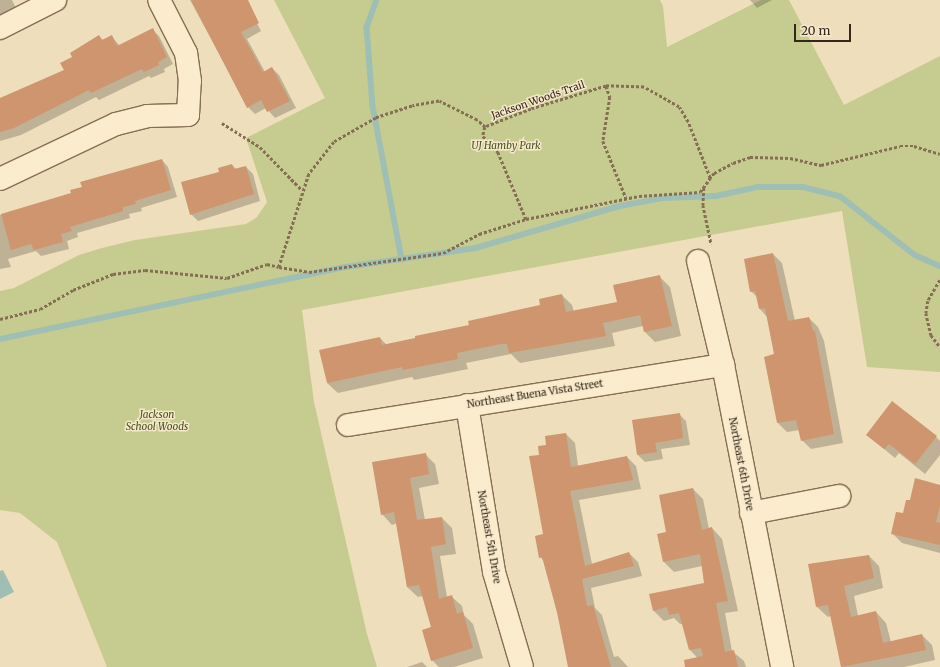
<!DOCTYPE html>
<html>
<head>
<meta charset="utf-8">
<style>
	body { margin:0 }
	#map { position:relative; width:940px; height:667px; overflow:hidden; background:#efdebb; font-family:Merriweather,serif }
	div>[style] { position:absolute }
	.green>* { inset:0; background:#c6cc8f }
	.water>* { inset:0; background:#9fbfb5 }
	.shadow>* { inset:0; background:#0003 }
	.stream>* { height:5.5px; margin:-2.75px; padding:0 2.75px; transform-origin:2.75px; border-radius:2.75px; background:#9fbfb5 }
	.building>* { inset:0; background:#ce956f }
	.path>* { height:2.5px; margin-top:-1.25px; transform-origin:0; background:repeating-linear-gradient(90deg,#866e54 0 3px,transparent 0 5px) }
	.roads { filter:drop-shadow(1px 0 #866e54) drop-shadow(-1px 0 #866e54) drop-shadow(0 1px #866e54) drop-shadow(0 -1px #866e54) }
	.minor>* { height:22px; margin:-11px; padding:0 11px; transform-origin:11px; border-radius:11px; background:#faeccd }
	span { translate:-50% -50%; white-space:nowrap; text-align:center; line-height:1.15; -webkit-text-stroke:3px #f6e8ca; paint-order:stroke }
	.street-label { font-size:10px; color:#34261a }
	.park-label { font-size:10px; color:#465120; font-style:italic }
	.scale { position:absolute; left:794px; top:24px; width:57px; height:18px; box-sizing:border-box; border:2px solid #34261a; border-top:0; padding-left:5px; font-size:12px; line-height:14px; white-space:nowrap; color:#34261a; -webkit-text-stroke:3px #f6e8ca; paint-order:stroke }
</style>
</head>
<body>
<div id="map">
	<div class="green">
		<i style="clip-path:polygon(274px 0,660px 0,663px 6px,667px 47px,761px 0,789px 0,844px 105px,940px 56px,940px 372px,867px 367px,842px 211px,302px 310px,314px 402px,367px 634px,377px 667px,107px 667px,57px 542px,20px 513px,0 510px,0 291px,14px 288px,79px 255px,102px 248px,135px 240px,246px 224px,257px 217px,267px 202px,246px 138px,325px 98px)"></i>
	</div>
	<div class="water">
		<i style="clip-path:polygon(3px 570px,14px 592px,0 599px,0 571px)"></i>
	</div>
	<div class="shadow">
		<i style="clip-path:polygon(0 0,12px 0,19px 14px,0 25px)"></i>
		<i style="clip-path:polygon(190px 0,245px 0,261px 31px,247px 39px,265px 72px,272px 68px,279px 75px,296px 108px,275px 118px,266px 108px,255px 114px,248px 107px)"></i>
		<i style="clip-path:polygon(750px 0,772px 0,757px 8px)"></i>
		<i style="clip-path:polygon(153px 30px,159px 36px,173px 64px,164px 69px,165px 72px,151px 78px,149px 76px,99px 100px,96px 97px,21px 135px,0 141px,0 100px,65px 70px,74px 57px,99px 36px,104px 41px,112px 37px,120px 46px)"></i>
		<i style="clip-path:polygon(162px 160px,168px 167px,177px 197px,141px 208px,142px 211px,129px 214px,130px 218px,77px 233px,78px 237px,67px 241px,69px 249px,41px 256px,36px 251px,8px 259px,11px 267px,0 269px,0 215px,73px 194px,83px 187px)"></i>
		<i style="clip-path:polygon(232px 165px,237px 170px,246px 167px,253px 174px,260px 201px,198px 221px,191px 214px,220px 173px)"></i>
		<i style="clip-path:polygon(773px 254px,782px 263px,795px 321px,809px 318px,818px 327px,824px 341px,843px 443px,811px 449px,802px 440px,800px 430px,787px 432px,778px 423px,765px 357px,775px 355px,767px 317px,760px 309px,757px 297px,751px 291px)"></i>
		<i style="clip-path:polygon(659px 276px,670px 287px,681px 336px,655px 342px,645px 332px,643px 326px,612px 333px,615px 346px,520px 363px,511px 354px,466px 363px,468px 369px,414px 380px,412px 377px,338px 393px,327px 383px,380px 338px,387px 345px,470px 326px,542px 306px,562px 295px,572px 305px,574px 312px,618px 303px)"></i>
		<i style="clip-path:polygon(679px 414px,686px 421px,690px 445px,661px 449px,663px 459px,645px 462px,638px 455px)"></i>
		<i style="clip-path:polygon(566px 434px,575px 443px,578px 466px,627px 457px,636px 466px,641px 489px,579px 500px,592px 564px,629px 553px,638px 562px,642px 576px,591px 588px,595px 608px,602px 615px,614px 657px,618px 656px,628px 667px,571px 667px,544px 561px,540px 557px,544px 535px,540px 456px,547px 446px)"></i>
		<i style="clip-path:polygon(867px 435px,936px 437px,940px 441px,940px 455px,925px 474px,899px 453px,895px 458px)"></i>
		<i style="clip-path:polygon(425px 454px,435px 464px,439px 484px,419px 488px,425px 520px,442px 518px,452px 528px,456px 554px,440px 556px,447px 597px,451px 596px,462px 606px,464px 615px,473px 624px,483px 658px,454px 667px,439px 667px,432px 660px,432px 627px,423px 596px,418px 597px,407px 587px,397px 523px,392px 525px,382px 514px)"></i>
		<i style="clip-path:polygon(940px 486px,940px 553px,902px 543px,892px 533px,910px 502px)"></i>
		<i style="clip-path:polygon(693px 489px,703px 499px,709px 529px,712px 528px,722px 539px,738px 611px,725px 613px,732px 651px,744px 661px,746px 667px,706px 667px,690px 650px,683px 624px,680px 624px,674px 618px,664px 621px,654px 611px,650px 595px,705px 584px,702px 566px,674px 572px,664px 562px,668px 533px)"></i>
		<i style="clip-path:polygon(869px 556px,879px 566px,883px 588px,854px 596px,858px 616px,876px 612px,886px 623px,891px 642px,922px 635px,932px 645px,935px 660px,904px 667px,842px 667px,831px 616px,828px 617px,817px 607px)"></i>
		<i style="clip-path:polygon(422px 662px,427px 667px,407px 667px)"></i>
	</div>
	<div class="stream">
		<i style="left:377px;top:0;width:29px;rotate:110deg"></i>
		<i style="left:367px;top:27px;width:79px;rotate:85.7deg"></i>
		<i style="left:373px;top:106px;width:156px;rotate:79.3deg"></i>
		<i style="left:0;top:339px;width:353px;rotate:-11.8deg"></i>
		<i style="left:346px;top:267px;width:131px;rotate:-8.3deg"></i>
		<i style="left:476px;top:248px;width:150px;rotate:-16.3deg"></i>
		<i style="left:620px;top:206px;width:44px;rotate:-10.5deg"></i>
		<i style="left:663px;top:198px;width:53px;rotate:-2.2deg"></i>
		<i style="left:716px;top:196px;width:43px;rotate:-12.1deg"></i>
		<i style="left:758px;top:187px;width:45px"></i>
		<i style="left:803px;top:187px;width:38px;rotate:14deg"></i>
		<i style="left:840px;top:196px;width:95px;rotate:38.2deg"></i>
		<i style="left:915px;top:255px;width:27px;rotate:24deg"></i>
	</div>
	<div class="building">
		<i style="clip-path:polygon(191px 0,248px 0,259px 23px,241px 32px,263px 72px,272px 67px,290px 101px,267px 112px,261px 100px,247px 108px)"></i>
		<i style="clip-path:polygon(153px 28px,167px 57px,158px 62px,159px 65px,144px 72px,142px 69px,91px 93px,89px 90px,14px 128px,0 132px,0 98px,64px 70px,60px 63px,72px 57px,70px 53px,99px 35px,102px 40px,112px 35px,117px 46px)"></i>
		<i style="clip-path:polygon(162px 159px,171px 190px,135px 201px,136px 204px,123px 207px,123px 211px,70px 227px,72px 231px,61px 234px,63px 242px,34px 250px,31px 244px,11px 250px,1px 214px,71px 193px,70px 190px,82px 187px,80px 182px)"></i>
		<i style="clip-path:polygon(232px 164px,234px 169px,246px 166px,254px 194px,190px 215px,181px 182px,219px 172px,218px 168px)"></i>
		<i style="clip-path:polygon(773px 253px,788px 321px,809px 317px,813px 331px,815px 331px,834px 434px,801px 441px,796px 420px,777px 423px,764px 357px,774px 354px,765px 308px,759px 309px,755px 291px,750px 292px,744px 259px)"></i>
		<i style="clip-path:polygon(660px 275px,672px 326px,644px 332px,640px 315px,603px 323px,606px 336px,509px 353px,507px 344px,501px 344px,457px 353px,458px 359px,403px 370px,402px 367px,327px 383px,319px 350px,380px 337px,382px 345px,415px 338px,415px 336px,469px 325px,468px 321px,540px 305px,539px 299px,562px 294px,566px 312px,617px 302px,613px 285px)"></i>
		<i style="clip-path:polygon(892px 401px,937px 436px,915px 464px,889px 444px,884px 449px,866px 435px)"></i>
		<i style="clip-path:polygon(680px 413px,683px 438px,655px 443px,657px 452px,637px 455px,632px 420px)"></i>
		<i style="clip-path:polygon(566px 433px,571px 467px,627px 456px,633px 480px,570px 491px,585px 566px,629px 552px,634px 566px,582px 579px,587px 606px,593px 605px,611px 667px,568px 667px,557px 612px,542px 557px,539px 558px,535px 536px,543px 534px,529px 456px,539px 455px,538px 446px,546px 445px,545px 436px)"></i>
		<i style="clip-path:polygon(426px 453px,429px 474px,410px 478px,417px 520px,442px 517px,446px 544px,431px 547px,439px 599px,452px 595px,457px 614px,463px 612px,473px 648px,431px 661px,422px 630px,431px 627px,419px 585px,407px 587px,394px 512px,381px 515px,372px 462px)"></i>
		<i style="clip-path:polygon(915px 478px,940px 485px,940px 506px,936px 522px,940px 523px,940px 545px,891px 534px,896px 512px,903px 513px,906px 500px,910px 500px)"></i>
		<i style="clip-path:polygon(693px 488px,702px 530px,712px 527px,728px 601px,716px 603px,725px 652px,734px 650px,738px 667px,685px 667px,684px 660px,703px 656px,701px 648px,689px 650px,679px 613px,669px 615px,667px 607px,653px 611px,649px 594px,704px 583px,700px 554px,663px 562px,657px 534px,666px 532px,659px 495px)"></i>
		<i style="clip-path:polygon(869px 555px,874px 578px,844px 586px,851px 617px,876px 611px,883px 643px,922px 634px,926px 650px,841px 667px,828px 605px,816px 607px,808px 564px)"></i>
	</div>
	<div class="path">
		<i style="left:606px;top:86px;width:12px;rotate:70deg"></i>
		<i style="left:610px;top:97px;width:45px;rotate:99deg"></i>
		<i style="left:603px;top:141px;width:61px;rotate:68deg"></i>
		<i style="left:222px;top:123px;width:45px;rotate:32.3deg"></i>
		<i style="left:260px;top:147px;width:60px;rotate:45.7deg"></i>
		<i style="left:485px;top:127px;width:9px;rotate:103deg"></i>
		<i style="left:483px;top:136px;width:22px;rotate:47deg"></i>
		<i style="left:498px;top:152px;width:73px;rotate:67.3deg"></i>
		<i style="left:709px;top:179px;width:8px;rotate:-50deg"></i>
		<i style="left:714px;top:173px;width:21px;rotate:-28deg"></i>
		<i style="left:733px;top:163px;width:18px;rotate:-19deg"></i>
		<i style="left:750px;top:157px;width:40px;rotate:1.4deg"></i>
		<i style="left:790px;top:158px;width:32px;rotate:13deg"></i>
		<i style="left:821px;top:165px;width:81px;rotate:-13.5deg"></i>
		<i style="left:900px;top:146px;width:14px"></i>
		<i style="left:914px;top:146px;width:27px;rotate:17deg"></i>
		<i style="left:704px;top:188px;width:17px;rotate:93deg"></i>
		<i style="left:703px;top:205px;width:40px;rotate:78deg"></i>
		<i style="left:940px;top:280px;width:24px;rotate:120deg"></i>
		<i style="left:928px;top:301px;width:12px;rotate:99deg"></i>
		<i style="left:926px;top:313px;width:23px;rotate:77deg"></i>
		<i style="left:931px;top:335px;width:15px;rotate:53deg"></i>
		<i style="left:0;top:319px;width:41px;rotate:-14deg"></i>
		<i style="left:40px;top:309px;width:38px;rotate:-30deg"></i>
		<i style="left:73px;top:290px;width:43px;rotate:-21.8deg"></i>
		<i style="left:113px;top:274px;width:32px;rotate:-7deg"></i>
		<i style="left:145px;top:270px;width:82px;rotate:5.6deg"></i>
		<i style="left:227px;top:278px;width:42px;rotate:-19.3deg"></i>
		<i style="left:267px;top:264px;width:12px;rotate:14deg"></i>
		<i style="left:279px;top:267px;width:30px;rotate:9deg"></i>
		<i style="left:309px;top:272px;width:135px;rotate:-8.1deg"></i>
		<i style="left:443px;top:253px;width:41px;rotate:-27.8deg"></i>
		<i style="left:479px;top:234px;width:49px;rotate:-17.7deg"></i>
		<i style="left:526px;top:219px;width:115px;rotate:-11.5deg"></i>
		<i style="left:639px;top:196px;width:61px;rotate:-3.8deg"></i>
		<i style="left:700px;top:192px;width:17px;rotate:-54deg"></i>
		<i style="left:710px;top:178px;width:60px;rotate:-111.4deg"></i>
		<i style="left:688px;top:122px;width:17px;rotate:-121deg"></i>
		<i style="left:679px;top:107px;width:40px;rotate:-150.3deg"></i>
		<i style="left:644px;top:87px;width:38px;rotate:-178deg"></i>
		<i style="left:606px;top:86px;width:78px;rotate:163deg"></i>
		<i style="left:531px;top:109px;width:49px;rotate:158.6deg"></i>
		<i style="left:485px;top:127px;width:11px;rotate:-139deg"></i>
		<i style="left:477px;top:120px;width:42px;rotate:-153.4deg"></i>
		<i style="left:439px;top:101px;width:27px;rotate:170deg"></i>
		<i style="left:412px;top:106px;width:38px;rotate:162deg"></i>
		<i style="left:376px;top:118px;width:48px;rotate:150.3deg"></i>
		<i style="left:334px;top:142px;width:41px;rotate:128deg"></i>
		<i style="left:309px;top:174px;width:98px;rotate:107.9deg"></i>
	</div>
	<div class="roads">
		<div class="minor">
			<i style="left:0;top:28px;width:62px;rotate:-27deg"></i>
			<i style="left:0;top:179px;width:128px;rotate:-25.4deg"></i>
			<i style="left:116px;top:124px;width:32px;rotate:-14deg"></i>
			<i style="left:147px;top:116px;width:41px;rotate:-1.4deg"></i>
			<i style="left:188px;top:115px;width:34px;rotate:-87deg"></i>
			<i style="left:190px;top:81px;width:28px;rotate:-98deg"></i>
			<i style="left:186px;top:53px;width:59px;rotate:-117deg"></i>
			<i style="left:698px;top:261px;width:107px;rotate:76.5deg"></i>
			<i style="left:723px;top:365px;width:308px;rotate:78.9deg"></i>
			<i style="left:467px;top:405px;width:169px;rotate:80.8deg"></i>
			<i style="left:494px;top:572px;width:99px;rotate:73.6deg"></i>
			<i style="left:348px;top:425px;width:380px;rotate:-9.1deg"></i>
			<i style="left:751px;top:513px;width:90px;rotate:-10.9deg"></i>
		</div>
	</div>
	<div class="street-label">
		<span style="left:538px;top:100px;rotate:-19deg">Jackson Woods Trail</span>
		<span style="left:535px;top:394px;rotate:-9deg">Northeast Buena Vista Street</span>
		<span style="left:741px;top:464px;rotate:79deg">Northeast 6th Drive</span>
		<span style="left:489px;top:537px;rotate:80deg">Northeast 5th Drive</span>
	</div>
	<div class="park-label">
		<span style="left:506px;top:146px">UJ Hamby Park</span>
		<span style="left:157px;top:420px">Jackson<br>School Woods</span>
	</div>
	<div class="scale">20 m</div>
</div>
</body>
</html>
